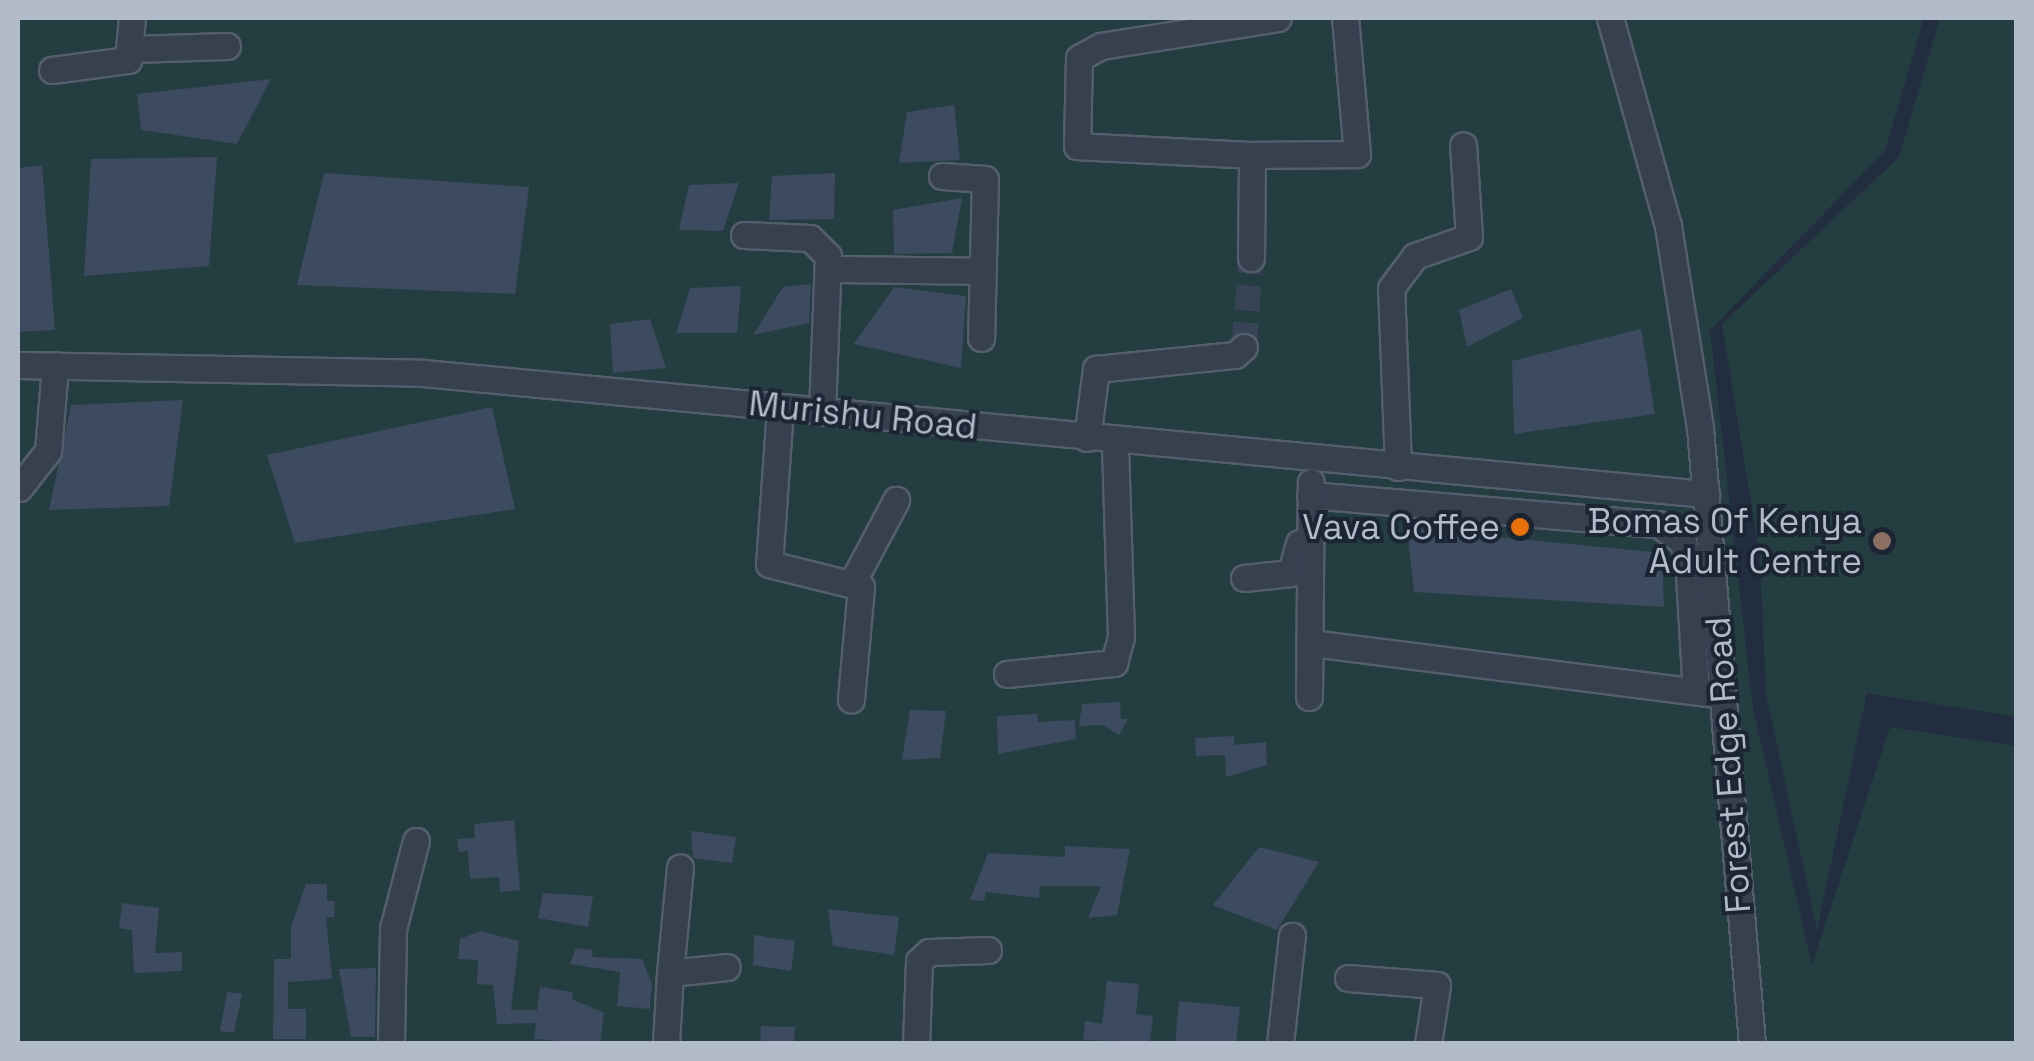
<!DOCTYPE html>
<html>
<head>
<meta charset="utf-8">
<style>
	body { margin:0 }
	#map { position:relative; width:2034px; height:1061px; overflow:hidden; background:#222e40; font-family:"Space Grotesk",sans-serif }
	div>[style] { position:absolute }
	.green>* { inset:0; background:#243d41 }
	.building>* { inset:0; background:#3d4b60 }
	.minor-tunnel>* { height:25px; margin-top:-12.5px; transform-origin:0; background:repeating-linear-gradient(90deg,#384355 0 25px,transparent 0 37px) }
	.roads { filter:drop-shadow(2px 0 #545e6d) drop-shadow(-2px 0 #545e6d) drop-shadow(0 2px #545e6d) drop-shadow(0 -2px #545e6d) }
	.minor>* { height:25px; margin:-12.5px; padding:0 12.5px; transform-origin:12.5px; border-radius:12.5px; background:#36404f }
	.dots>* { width:28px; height:28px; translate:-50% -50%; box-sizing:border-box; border:5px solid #1b2534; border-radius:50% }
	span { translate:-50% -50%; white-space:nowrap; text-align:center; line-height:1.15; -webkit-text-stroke:8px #1b2534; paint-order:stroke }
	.street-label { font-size:35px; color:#b2bbca }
	.poi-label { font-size:35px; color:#b2bbca }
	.right { translate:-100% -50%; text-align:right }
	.frame { position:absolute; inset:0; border:20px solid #b2bbca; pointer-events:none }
</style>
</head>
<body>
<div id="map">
	<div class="green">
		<i style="clip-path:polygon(18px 18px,1924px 18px,1885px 151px,1710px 330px,1753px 708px,1812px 965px,1890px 727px,2016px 746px,2016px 1043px,18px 1043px)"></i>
		<i style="clip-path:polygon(1940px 18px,2016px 18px,2016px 717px,1867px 693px,1817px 930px,1766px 694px,1760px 558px,1722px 324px,1899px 157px)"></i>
	</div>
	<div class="building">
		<i style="clip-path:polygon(271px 79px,237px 144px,141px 130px,137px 94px)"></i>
		<i style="clip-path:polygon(954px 105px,960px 160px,899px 163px,907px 112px)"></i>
		<i style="clip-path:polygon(217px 157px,209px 266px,84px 276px,91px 159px)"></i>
		<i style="clip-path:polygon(42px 165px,55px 330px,18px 332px,18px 168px)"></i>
		<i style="clip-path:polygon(324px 173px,529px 187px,515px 294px,297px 285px)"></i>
		<i style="clip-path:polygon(835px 173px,834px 219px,769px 220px,772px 176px)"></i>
		<i style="clip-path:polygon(739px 183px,723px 231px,679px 230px,689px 185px)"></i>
		<i style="clip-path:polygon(962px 198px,952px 253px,894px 254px,893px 210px)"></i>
		<i style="clip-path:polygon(811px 284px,809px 323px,753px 335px,783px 287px)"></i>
		<i style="clip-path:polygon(741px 286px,737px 333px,676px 333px,690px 288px)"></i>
		<i style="clip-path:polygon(894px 287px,966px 296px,961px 368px,854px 344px)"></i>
		<i style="clip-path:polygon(1511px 289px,1523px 318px,1467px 347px,1459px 310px)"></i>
		<i style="clip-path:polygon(650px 319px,666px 368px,613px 373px,610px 324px)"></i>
		<i style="clip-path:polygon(1641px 329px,1655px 414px,1514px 434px,1512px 361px)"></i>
		<i style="clip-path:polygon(183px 400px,169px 506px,49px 510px,71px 405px)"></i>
		<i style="clip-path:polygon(492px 407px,515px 509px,295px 543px,267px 455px)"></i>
		<i style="clip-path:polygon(1407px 528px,1662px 553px,1664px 607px,1414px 592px)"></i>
		<i style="clip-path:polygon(1120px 702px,1121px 719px,1128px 719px,1119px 735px,1103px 725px,1079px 726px,1082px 704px)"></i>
		<i style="clip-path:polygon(910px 710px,946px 711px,940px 758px,902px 760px)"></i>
		<i style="clip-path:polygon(1037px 714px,1038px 722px,1075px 720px,1076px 739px,998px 754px,997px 716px)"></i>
		<i style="clip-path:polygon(1234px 736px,1234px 745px,1266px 742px,1267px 765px,1226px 777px,1225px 755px,1196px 756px,1195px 738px)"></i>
		<i style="clip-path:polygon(514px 820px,520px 890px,500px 892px,499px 877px,470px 879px,468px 851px,459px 852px,457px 839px,475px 838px,474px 824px)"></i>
		<i style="clip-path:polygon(691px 831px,736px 837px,732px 863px,693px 858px)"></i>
		<i style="clip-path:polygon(1065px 846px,1130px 849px,1117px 915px,1088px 918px,1101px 886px,1040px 886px,1039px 898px,986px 892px,984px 901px,970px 900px,988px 853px,1065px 857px)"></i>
		<i style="clip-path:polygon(1259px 847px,1319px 862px,1277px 930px,1213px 905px)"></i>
		<i style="clip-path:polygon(306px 884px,327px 884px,327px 901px,335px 901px,334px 917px,326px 917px,332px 979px,288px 982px,288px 1009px,306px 1009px,306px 1039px,273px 1039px,274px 959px,291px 959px,291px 927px)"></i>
		<i style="clip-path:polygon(543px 893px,593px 896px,588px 927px,538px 918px)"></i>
		<i style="clip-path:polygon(122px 903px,159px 908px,155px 953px,182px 952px,182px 971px,134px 973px,132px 930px,119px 928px)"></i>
		<i style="clip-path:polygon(828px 909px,899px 917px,894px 955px,833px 946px)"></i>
		<i style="clip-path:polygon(480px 931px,519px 941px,511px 1010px,537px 1010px,540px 987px,573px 992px,572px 999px,604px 1013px,600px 1044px,534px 1039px,536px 1023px,497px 1024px,493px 985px,477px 984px,478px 960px,458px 959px,460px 939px)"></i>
		<i style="clip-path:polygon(754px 935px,795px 941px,791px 971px,753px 965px)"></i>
		<i style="clip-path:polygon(576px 948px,593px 950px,592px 957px,642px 959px,652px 984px,650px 1009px,617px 1006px,620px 972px,570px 964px)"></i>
		<i style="clip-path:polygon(376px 968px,375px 1037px,351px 1037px,339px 969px)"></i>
		<i style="clip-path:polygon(1107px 981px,1139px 984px,1136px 1014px,1153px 1016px,1150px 1042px,1083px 1040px,1085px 1021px,1102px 1024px)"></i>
		<i style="clip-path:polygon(227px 992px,242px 994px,234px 1033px,220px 1031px)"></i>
		<i style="clip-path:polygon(1179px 1001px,1240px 1007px,1236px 1044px,1175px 1044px)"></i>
		<i style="clip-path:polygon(761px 1026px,795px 1027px,794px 1044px,760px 1044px)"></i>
	</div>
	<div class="minor-tunnel">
		<i style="left:1244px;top:347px;width:89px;rotate:-85.5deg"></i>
	</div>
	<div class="roads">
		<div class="minor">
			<i style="left:1610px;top:18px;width:216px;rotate:74.4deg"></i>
			<i style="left:1668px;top:226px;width:205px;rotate:81deg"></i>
			<i style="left:1700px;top:428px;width:618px;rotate:85.17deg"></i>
			<i style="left:132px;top:49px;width:95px;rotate:-1.8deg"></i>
			<i style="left:52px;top:70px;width:77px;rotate:-7.5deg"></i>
			<i style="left:128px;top:60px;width:42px;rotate:-84.6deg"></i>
			<i style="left:1252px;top:155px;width:175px;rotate:-177.1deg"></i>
			<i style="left:1077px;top:146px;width:88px;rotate:-88.7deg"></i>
			<i style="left:1079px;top:58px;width:25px;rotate:-29deg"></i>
			<i style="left:1101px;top:46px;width:179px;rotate:-9deg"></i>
			<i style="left:942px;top:176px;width:43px;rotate:4deg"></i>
			<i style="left:985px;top:179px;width:159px;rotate:91.4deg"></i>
			<i style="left:744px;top:235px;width:66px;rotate:2.6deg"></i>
			<i style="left:810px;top:238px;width:25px;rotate:45deg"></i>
			<i style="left:828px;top:256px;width:156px;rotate:92.2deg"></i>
			<i style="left:1251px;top:258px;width:103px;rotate:-89.4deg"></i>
			<i style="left:1252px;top:155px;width:105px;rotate:-0.5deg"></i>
			<i style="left:1357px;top:154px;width:137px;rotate:-95deg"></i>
			<i style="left:830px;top:269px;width:153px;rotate:0.7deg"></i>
			<i style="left:18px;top:365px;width:405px;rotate:1.1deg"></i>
			<i style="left:423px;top:373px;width:1289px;rotate:5.39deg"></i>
			<i style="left:780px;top:408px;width:156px;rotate:94deg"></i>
			<i style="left:769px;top:564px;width:95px;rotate:14deg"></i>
			<i style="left:861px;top:587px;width:113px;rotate:95.1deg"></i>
			<i style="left:1087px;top:438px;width:70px;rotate:-82.6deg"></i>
			<i style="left:1096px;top:369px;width:140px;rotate:-5.8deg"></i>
			<i style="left:1235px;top:355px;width:12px;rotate:-42deg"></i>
			<i style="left:1398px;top:467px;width:179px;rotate:-92.2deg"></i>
			<i style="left:1391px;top:288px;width:40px;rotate:-53deg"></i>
			<i style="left:1415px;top:256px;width:57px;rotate:-19.4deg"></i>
			<i style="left:1469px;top:237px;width:92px;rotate:-93.7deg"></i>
			<i style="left:19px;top:488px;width:47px;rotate:-51.9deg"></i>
			<i style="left:48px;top:451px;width:86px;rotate:-85.3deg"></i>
			<i style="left:1310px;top:495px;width:349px;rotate:4.8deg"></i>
			<i style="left:1658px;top:524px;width:31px;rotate:36deg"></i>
			<i style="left:1683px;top:542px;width:17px;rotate:73deg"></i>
			<i style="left:1688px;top:558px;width:133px;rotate:86.6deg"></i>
			<i style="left:1244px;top:578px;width:47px;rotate:-6.1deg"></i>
			<i style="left:1291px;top:573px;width:31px;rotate:-75deg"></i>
			<i style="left:853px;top:581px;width:92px;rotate:-62deg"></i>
			<i style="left:1311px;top:643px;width:401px;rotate:7.2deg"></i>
			<i style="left:1007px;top:674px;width:108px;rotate:-5.9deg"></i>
			<i style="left:1114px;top:663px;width:27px;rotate:-75deg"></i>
			<i style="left:1121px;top:637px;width:196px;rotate:-91.8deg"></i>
			<i style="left:1309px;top:697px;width:215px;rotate:-89.5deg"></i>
			<i style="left:670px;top:973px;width:106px;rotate:-84.6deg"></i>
			<i style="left:1348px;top:978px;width:89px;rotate:4.5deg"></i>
			<i style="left:1437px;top:985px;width:60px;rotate:98.7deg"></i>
			<i style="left:391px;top:1044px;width:115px;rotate:-89deg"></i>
			<i style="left:393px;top:929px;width:91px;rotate:-75.4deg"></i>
			<i style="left:666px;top:1044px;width:71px;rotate:-86.8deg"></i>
			<i style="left:670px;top:973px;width:57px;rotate:-6deg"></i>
			<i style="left:916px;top:1044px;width:83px;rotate:-87.9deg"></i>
			<i style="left:919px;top:961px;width:13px;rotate:-42deg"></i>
			<i style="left:929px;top:952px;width:59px;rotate:-1.9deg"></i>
			<i style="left:1280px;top:1044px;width:109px;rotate:-83.7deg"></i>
		</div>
	</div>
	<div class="dots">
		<i style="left:1520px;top:527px;background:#e8710a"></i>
		<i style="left:1882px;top:541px;background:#8d6e63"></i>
	</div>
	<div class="street-label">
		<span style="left:863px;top:415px;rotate:6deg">Murishu Road</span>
		<span style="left:1728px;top:765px;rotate:-94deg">Forest Edge Road</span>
	</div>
	<div class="poi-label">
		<span class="right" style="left:1862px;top:541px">Bomas Of Kenya<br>Adult Centre</span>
		<span class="right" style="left:1500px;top:527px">Vava Coffee</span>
	</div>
	<div class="frame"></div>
</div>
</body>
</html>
